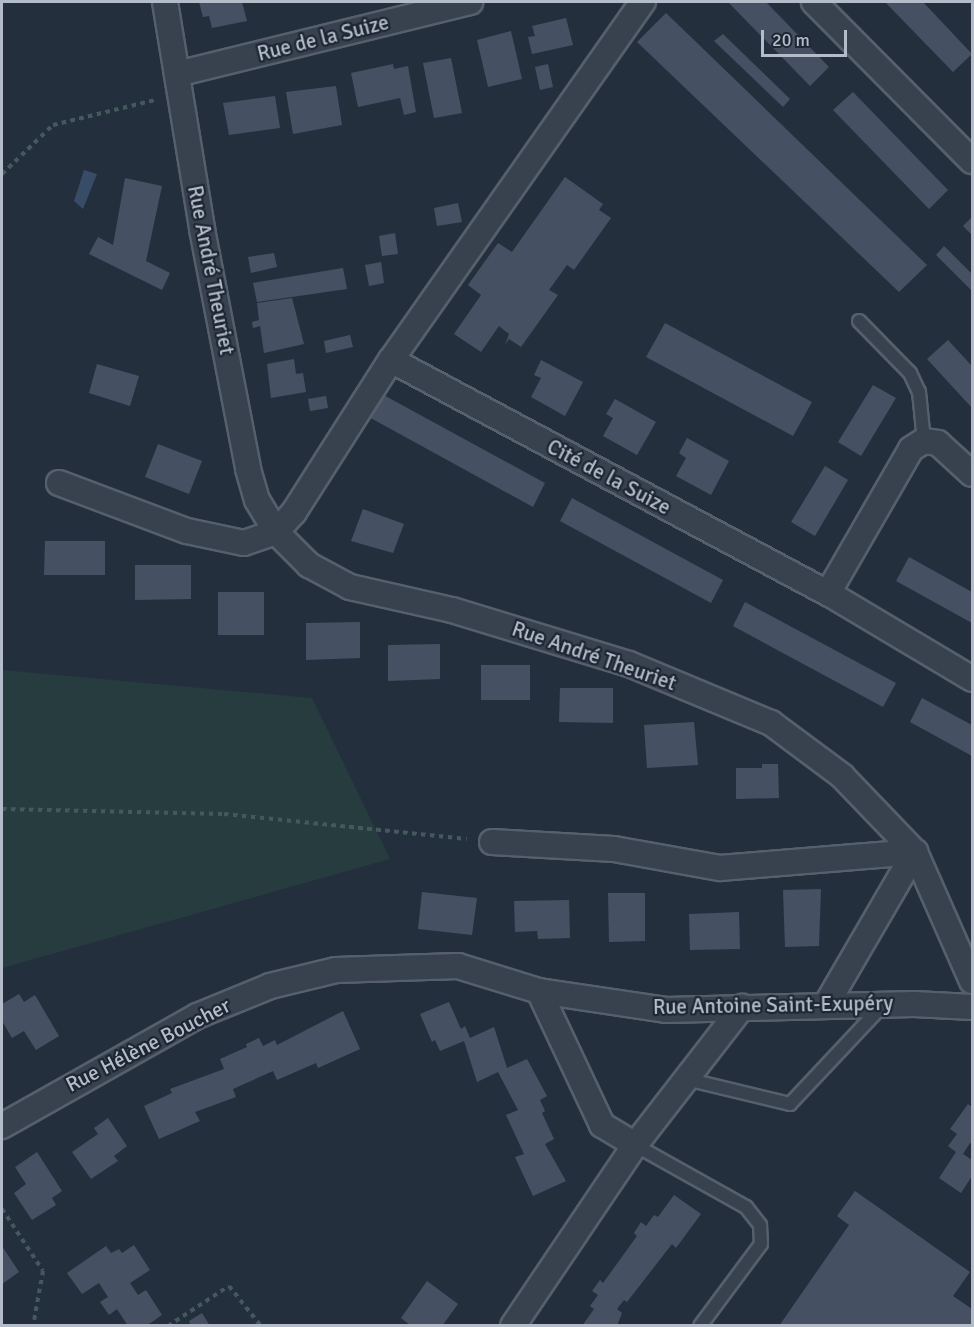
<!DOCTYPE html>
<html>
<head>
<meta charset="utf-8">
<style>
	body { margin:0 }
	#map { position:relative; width:974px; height:1327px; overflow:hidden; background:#242f3e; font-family:Signika,sans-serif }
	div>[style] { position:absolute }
	.green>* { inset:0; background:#263c3f }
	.water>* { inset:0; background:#394c67 }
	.building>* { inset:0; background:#455162 }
	.path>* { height:4px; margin-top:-2px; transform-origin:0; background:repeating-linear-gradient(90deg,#44595c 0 4.5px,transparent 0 9px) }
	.roads { filter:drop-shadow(2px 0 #565f6c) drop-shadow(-2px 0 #565f6c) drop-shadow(0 2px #565f6c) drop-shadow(0 -2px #565f6c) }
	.service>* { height:12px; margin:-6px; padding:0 6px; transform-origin:6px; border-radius:6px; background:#38414e }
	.minor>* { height:24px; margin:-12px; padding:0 12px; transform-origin:12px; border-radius:12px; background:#38414e }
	span { translate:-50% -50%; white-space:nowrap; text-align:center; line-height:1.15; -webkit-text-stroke:4.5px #1d2633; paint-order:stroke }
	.street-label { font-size:21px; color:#b4bcc9 }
	.frame { position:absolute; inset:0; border:3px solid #b4bcc9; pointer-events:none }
	.scale { position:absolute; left:761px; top:30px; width:86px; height:27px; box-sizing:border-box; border:3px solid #b4bcc9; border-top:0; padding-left:8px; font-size:18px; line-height:21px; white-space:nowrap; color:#b4bcc9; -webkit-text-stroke:4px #1d2633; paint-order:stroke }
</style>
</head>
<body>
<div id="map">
	<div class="green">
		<i style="clip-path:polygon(2px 670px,312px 698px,390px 859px,2px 968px)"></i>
	</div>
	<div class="water">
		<i style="clip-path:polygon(84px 170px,97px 174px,83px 209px,74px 201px)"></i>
	</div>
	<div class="building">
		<i style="clip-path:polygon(199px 2px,242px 2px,247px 21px,212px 28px,209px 16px,203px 17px)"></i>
		<i style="clip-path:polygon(728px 2px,766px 2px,829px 67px,810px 86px)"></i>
		<i style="clip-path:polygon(885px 2px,923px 2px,972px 54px,953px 72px)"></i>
		<i style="clip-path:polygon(666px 13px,927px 265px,899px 292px,637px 42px)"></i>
		<i style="clip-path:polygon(566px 18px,573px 45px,532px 54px,528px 37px,535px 36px,532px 26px)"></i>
		<i style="clip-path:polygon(511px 31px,522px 79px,488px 87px,477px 40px)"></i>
		<i style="clip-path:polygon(723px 34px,790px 99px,783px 107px,714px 41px)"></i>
		<i style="clip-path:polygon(451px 58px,462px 113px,434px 118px,423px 63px)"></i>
		<i style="clip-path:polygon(393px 64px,394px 69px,408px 66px,416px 112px,404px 115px,400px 98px,358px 107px,351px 73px)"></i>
		<i style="clip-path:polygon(548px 64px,553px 87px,540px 90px,535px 67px)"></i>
		<i style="clip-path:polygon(336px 86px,342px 125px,293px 134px,286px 92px)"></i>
		<i style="clip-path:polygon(853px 92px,948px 190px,929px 209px,833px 110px)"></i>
		<i style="clip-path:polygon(275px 96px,280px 128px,229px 135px,223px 103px)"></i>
		<i style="clip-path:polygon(565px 177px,603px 204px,599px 210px,611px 218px,574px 270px,567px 265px,549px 290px,558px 295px,521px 347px,509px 339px,505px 345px,509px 334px,499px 326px,481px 352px,454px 334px,481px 295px,468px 285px,498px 243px,512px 252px)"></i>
		<i style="clip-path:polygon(125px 178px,162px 186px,146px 261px,170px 273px,162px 290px,89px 254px,98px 237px,113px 245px)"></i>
		<i style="clip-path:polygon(458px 203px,462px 222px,437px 226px,434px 208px)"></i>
		<i style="clip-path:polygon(972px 217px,972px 235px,963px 226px)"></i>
		<i style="clip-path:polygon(395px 233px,398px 254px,382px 256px,379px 236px)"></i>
		<i style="clip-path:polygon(944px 246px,972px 274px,972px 291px,936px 255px)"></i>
		<i style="clip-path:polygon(274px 253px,277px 267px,251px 273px,248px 257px)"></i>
		<i style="clip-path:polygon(381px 262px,384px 283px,369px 286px,365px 265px)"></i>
		<i style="clip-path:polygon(343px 268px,347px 289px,257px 302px,253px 283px)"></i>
		<i style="clip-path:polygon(292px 298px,304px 344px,264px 353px,260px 326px,253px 328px,252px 322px,259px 320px,257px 303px)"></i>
		<i style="clip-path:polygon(665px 323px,812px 402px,793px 436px,646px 357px)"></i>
		<i style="clip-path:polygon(350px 335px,353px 347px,326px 353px,324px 341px)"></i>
		<i style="clip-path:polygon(948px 340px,972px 366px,972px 408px,927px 359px)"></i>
		<i style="clip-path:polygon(294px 359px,296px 374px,303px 373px,306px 392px,271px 398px,267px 364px)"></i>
		<i style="clip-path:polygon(541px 360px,583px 382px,565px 416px,531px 397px,541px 378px,534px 375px)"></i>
		<i style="clip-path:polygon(97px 364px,139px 376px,130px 406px,89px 393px)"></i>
		<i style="clip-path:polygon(873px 385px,896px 398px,861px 456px,838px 442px)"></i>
		<i style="clip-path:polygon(380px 393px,545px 483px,533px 507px,367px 416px)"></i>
		<i style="clip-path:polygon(326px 396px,328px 408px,310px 411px,308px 399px)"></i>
		<i style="clip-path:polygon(615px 399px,656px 422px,637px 455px,603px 436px,613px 418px,606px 414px)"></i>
		<i style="clip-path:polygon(687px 438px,729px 461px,711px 495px,676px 476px,686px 458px,679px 453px)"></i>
		<i style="clip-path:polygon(158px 444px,202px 461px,189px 494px,145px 477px)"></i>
		<i style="clip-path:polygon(825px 466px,848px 480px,815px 536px,791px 522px)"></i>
		<i style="clip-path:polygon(572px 498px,723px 580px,711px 603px,560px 521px)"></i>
		<i style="clip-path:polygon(363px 509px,404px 524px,393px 553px,351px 541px)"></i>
		<i style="clip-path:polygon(45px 541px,105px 541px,105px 575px,44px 575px)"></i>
		<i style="clip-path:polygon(909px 557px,972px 592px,972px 623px,896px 581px)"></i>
		<i style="clip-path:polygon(135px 565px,191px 565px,191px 599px,135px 600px)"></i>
		<i style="clip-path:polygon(218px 592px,264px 592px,264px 635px,218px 635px)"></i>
		<i style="clip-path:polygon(745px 602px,896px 683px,883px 707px,733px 626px)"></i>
		<i style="clip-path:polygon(360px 622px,360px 658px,306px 660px,306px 623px)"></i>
		<i style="clip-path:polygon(440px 644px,440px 679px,388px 681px,388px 645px)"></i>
		<i style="clip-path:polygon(481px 665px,530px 665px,530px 700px,481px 700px)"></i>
		<i style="clip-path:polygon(560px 688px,613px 688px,613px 723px,559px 722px)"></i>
		<i style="clip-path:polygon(922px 698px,972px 725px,972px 756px,910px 722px)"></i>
		<i style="clip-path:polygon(694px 722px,698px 765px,647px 768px,644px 725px)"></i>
		<i style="clip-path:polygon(762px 764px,778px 764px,779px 798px,736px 799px,736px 768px,762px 768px)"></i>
		<i style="clip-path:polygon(821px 889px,819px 946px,785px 947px,783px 890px)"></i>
		<i style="clip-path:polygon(422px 892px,477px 898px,472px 935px,418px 929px)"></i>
		<i style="clip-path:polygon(608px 893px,645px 893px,645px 941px,609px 942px)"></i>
		<i style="clip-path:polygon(569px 900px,570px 938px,538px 939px,537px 931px,515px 932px,514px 901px)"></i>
		<i style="clip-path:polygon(739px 912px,740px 949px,690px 950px,689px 914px)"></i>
		<i style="clip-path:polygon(19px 994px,24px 1002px,35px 995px,59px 1036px,36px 1050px,24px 1031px,12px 1038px,2px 1021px,2px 1004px)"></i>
		<i style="clip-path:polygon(449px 1002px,461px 1029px,465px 1026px,470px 1038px,494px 1027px,507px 1068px,527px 1059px,547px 1096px,540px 1100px,545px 1111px,542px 1113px,554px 1139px,545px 1144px,566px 1181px,533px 1196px,515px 1157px,524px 1154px,506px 1115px,518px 1110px,498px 1072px,477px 1082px,464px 1041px,440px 1051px,435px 1040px,432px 1042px,420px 1014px)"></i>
		<i style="clip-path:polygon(343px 1011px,360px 1049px,318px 1068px,316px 1063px,277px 1080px,273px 1071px,233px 1089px,236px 1097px,195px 1112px,200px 1121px,159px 1139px,144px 1106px,172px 1093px,170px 1089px,224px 1069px,220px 1059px,247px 1047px,246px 1044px,259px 1038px,263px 1046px,275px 1040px,277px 1045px)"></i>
		<i style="clip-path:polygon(968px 1104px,972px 1107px,972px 1144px,970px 1143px,963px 1154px,972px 1160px,972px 1176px,961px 1193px,939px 1178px,956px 1152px,948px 1146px,957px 1134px,950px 1129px)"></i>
		<i style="clip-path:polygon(108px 1118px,127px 1146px,114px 1156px,118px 1161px,91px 1179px,72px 1152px,98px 1134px,94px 1128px)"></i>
		<i style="clip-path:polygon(37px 1152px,62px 1191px,52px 1198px,56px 1205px,32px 1220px,14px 1193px,26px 1184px,15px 1167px)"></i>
		<i style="clip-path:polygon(855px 1191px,970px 1272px,953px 1296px,972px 1309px,972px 1326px,779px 1326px,849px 1225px,837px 1216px)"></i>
		<i style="clip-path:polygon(674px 1195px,701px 1214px,676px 1248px,672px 1244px,627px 1302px,624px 1300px,617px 1309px,622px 1313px,617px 1326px,582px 1326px,594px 1309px,590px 1306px,598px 1295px,592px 1291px,600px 1280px,603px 1283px,637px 1236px,634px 1233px,641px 1222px,646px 1226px,654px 1215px,658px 1217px)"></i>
		<i style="clip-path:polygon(134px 1245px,150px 1270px,130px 1283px,138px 1295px,146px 1290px,162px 1315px,146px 1326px,128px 1326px,117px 1309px,109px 1315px,100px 1302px,108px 1297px,99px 1283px,82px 1294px,67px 1273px,106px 1246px,111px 1253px,119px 1249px,122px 1253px)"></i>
		<i style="clip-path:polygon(2px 1246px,19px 1272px,2px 1284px)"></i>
		<i style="clip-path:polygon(427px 1281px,458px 1304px,442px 1326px,411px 1326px,401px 1318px)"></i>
		<i style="clip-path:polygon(202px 1313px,210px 1326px,191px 1326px,189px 1321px)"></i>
	</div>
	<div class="path">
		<i style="left:2px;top:174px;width:71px;rotate:-43.9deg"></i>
		<i style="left:53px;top:125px;width:105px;rotate:-13.8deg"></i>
		<i style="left:2px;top:809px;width:222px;rotate:1.3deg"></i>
		<i style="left:224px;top:814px;width:244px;rotate:5.9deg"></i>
		<i style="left:2px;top:1209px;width:74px;rotate:56.5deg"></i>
		<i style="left:43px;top:1271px;width:56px;rotate:100.3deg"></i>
		<i style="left:168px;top:1326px;width:73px;rotate:-33.3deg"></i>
		<i style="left:229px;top:1286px;width:51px;rotate:51.3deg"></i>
	</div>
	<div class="roads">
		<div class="service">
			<i style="left:859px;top:321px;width:73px;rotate:45.6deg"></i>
			<i style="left:910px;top:373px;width:21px;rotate:65deg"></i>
			<i style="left:919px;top:392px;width:49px;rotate:84.2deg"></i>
			<i style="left:686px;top:1079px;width:107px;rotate:13.5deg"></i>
			<i style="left:790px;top:1104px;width:136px;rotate:-46.8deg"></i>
			<i style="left:635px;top:1145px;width:127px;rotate:29.2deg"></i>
			<i style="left:746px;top:1207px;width:23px;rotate:52deg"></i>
			<i style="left:760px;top:1225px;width:19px;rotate:87deg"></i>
			<i style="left:761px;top:1244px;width:102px;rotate:126.6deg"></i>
		</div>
		<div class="minor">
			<i style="left:165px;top:2px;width:230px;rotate:80.7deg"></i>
			<i style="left:202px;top:229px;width:244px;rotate:79.1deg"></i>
			<i style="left:248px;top:469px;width:32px;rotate:74deg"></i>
			<i style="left:257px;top:500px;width:37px;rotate:59deg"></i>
			<i style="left:276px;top:532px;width:27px;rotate:-48deg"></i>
			<i style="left:294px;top:512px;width:180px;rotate:-57.5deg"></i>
			<i style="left:391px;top:360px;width:438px;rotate:-54.9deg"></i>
			<i style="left:814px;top:2px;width:224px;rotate:45.2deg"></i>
			<i style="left:177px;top:74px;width:302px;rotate:-13.8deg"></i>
			<i style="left:391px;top:360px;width:495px;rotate:28.1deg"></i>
			<i style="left:828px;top:593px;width:168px;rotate:30.8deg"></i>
			<i style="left:59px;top:483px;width:137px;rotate:20.6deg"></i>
			<i style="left:187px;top:531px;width:58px;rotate:11.9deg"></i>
			<i style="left:244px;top:543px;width:34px;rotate:-19deg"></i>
			<i style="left:276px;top:532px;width:47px;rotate:45deg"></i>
			<i style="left:309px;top:565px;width:47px;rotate:28.2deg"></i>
			<i style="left:350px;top:587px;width:105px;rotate:12.7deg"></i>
			<i style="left:452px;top:610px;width:185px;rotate:17deg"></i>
			<i style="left:629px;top:664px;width:154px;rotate:22.6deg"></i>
			<i style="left:771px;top:723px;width:89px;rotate:36.7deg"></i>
			<i style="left:842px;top:776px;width:105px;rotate:46.2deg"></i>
			<i style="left:915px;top:852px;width:141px;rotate:66.2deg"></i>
			<i style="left:828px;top:593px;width:166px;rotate:-60deg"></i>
			<i style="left:911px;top:449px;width:15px;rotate:-32deg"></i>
			<i style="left:924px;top:441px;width:14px;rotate:8deg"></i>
			<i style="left:938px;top:443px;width:46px;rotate:42.4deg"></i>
			<i style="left:492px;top:842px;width:122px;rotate:3.3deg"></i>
			<i style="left:614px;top:849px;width:108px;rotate:10.2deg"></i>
			<i style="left:720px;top:868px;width:196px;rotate:-4.7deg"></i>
			<i style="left:539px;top:991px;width:128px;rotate:8.5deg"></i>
			<i style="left:666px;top:1010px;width:248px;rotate:-1.4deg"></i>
			<i style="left:914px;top:1004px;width:58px;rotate:3deg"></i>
			<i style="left:826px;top:1005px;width:177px;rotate:-59.8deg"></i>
			<i style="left:2px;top:1126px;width:224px;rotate:-29.4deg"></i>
			<i style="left:197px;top:1016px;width:79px;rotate:-22.3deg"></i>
			<i style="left:270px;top:986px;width:68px;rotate:-13.6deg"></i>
			<i style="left:336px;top:970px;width:122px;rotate:-1.9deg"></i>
			<i style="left:458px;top:966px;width:85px;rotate:17.2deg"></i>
			<i style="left:539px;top:991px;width:148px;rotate:64.8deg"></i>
			<i style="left:602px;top:1125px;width:39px;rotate:31deg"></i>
			<i style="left:635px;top:1145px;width:218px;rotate:124deg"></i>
			<i style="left:635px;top:1145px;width:175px;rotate:-52.2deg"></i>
		</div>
	</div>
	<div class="street-label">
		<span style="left:323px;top:38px;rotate:-14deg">Rue de la Suize</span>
		<span style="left:211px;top:270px;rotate:79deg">Rue André Theuriet</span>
		<span style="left:609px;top:477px;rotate:28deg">Cité de la Suize</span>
		<span style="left:594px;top:656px;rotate:19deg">Rue André Theuriet</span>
		<span style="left:773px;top:1005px;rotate:-1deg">Rue Antoine Saint-Exupéry</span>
		<span style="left:148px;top:1045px;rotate:-27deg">Rue Hélène Boucher</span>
	</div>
	<div class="frame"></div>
	<div class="scale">20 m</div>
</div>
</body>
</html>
